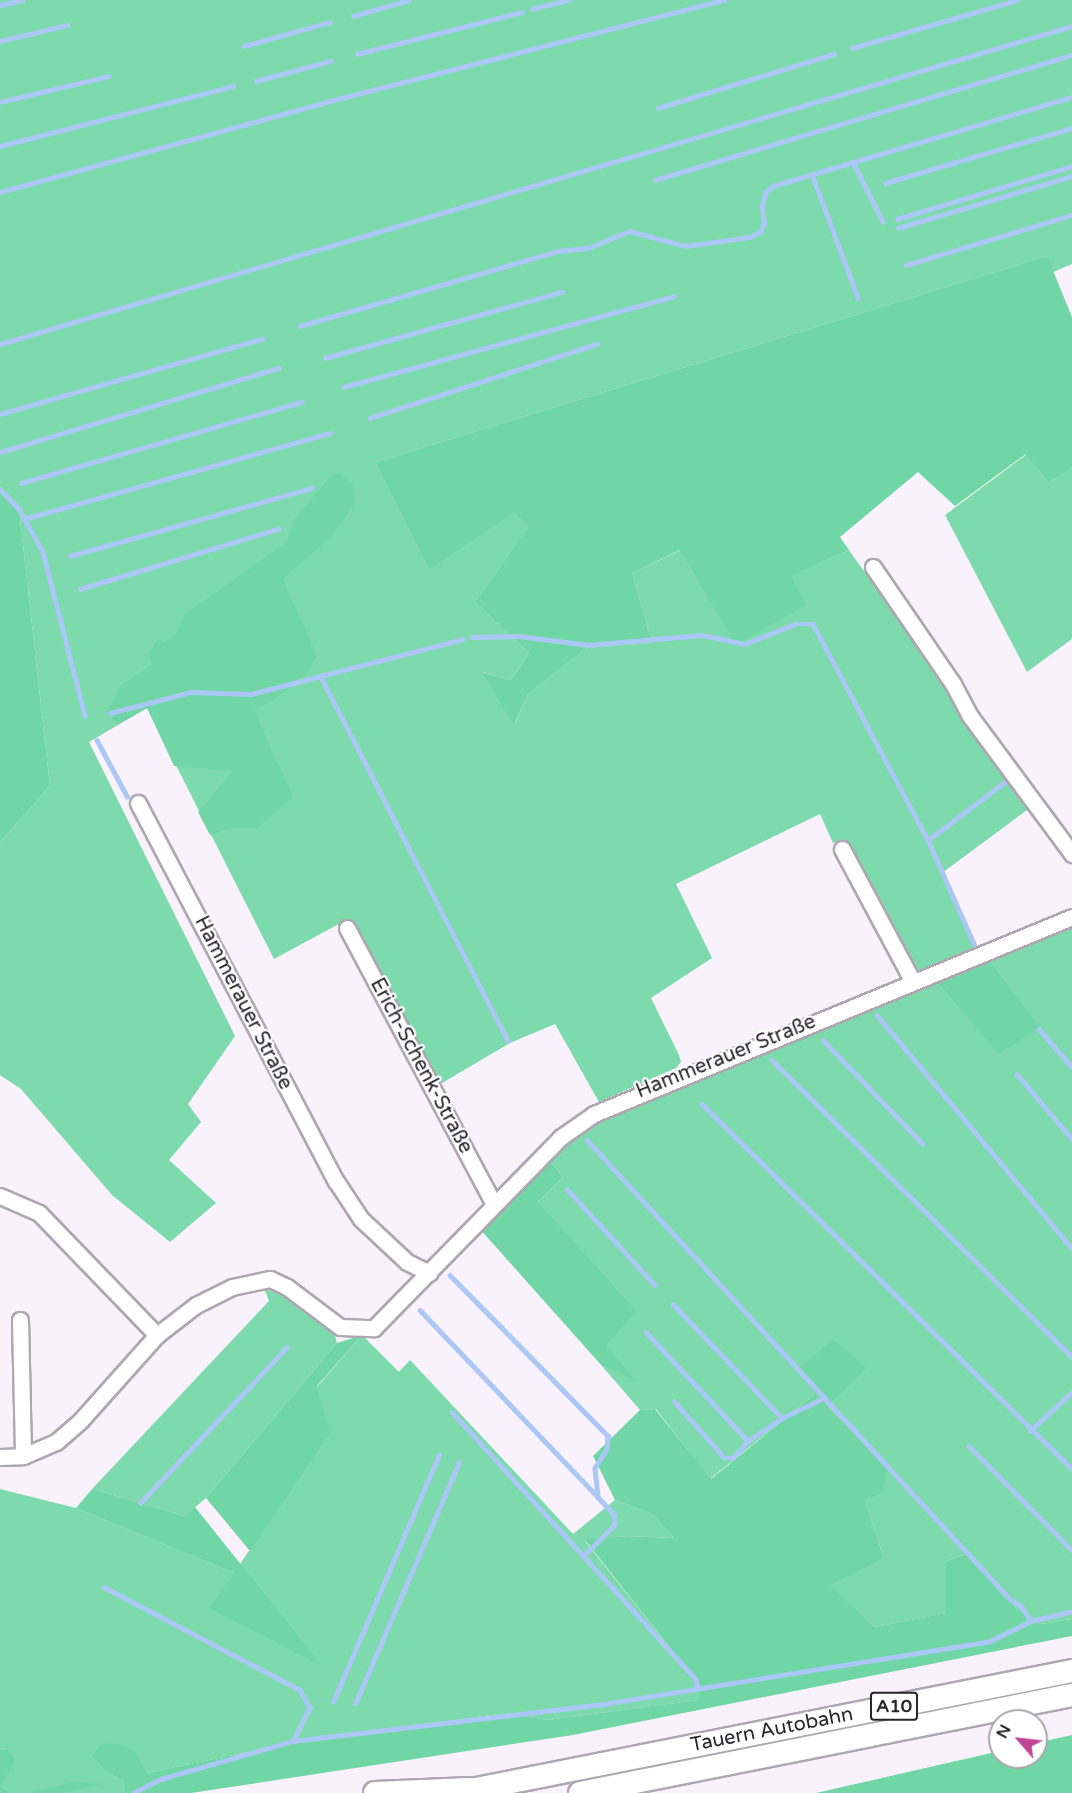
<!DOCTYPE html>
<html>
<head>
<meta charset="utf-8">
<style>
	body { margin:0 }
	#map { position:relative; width:1072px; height:1793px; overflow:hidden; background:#f9f2fc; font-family:"Varela Round",sans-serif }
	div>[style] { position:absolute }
	.green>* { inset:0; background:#7ddaad }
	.forest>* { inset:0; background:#70d6a6 }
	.stream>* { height:4.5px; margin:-2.25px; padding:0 2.25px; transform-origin:2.25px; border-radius:2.25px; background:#abc7f5 }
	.roads { filter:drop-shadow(2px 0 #aea7b1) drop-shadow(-2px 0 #aea7b1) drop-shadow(0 2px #aea7b1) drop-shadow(0 -2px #aea7b1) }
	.minor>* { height:15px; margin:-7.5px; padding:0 7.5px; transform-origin:7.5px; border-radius:7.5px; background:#fff }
	.highway>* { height:22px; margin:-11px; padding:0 11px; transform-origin:11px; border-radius:11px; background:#fff }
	span { translate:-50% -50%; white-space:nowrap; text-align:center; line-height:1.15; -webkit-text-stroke:4.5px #fff; paint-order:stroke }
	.shield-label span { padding:2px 4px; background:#fff; border:2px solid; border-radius:4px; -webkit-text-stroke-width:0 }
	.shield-label { font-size:18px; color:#272529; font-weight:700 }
	.street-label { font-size:20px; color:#272529 }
	.north { position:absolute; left:988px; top:1709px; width:60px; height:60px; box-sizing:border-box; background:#fff; border:2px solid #a9a8a9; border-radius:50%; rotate:298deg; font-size:16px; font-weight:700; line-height:24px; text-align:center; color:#272529 }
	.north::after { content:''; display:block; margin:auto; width:21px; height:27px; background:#c04698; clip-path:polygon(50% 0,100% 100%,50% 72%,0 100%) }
</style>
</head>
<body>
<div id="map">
	<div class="green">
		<i style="clip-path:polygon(0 0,1072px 0,1072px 264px,1051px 273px,1047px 256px,376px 462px,515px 512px,531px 526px,475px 602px,529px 653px,511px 680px,483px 672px,515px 724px,528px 694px,587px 648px,652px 643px,632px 573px,681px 550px,790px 576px,849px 550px,1031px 807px,942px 873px,978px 947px,915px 972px,841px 840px,833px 843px,820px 814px,676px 884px,712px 958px,651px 998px,679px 1055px,681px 1062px,676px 1068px,599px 1102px,555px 1024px,510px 1043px,437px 1086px,348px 919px,274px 959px,147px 708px,89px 742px,235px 1036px,188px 1104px,201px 1122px,169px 1160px,216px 1203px,170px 1242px,112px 1195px,21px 1089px,0 1075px,0 842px,50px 786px,19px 509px,0 489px)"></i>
		<i style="clip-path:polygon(1027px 454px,1049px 483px,1072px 468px,1072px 639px,1027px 672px,945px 515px)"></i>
		<i style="clip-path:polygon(1072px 923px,1072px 1619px,1041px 1624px,1019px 1611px,967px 1554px,946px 1561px,947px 1613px,875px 1627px,829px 1585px,884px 1559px,865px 1500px,887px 1464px,828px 1407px,865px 1368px,834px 1339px,815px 1394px,710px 1479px,656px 1409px,640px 1410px,602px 1366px,637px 1381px,605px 1346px,538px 1202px,563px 1177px,549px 1160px,573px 1135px,599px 1119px,935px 980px,1000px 1054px,986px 957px)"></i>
		<i style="clip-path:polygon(264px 1288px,293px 1300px,335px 1335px,337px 1343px,206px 1498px,185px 1516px,92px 1489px,269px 1301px)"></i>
		<i style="clip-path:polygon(362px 1335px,399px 1372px,410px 1360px,573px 1534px,615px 1500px,652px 1514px,674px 1538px,627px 1536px,585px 1541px,701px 1687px,699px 1700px,547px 1720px,505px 1713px,276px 1746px,147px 1773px,108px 1773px,124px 1782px,123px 1793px,11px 1793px,1px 1786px,7px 1749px,0 1750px,0 1489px,76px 1508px,234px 1573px,329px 1433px,317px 1387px)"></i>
	</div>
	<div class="forest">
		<i style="clip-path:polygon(1047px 256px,1072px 317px,1072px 468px,1049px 483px,1026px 454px,955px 506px,918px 472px,840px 537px,849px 550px,791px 576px,806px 605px,736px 645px,680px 550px,632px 573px,652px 643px,587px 648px,528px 694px,514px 725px,482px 672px,511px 680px,529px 653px,475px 602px,530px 526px,514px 512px,430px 569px,376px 462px)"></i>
		<i style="clip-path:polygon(333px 474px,340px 474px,352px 483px,355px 503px,332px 536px,283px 579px,317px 656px,308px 672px,276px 699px,254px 710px,293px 797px,257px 828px,231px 828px,210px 835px,198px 812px,233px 771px,174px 766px,147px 708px,119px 724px,107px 713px,120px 686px,153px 664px,148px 653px,158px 640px,164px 642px,175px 636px,185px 614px,287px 542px,293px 521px)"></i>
		<i style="clip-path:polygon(0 489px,19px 509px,50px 786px,0 842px)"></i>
		<i style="clip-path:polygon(986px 957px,1040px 1027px,999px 1054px,935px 980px)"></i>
		<i style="clip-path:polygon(549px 1160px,563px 1177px,538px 1202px,636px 1311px,606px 1346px,638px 1382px,602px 1366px,479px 1228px)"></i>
		<i style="clip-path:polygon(362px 1335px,317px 1386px,330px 1433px,250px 1551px,206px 1498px,337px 1343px)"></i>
		<i style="clip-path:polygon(834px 1339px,866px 1368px,828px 1407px,887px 1464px,883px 1493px,865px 1500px,884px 1559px,830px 1585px,875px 1627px,946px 1613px,946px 1561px,967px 1554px,1019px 1611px,1041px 1624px,1072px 1619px,1072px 1636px,573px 1735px,191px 1793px,123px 1793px,124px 1782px,108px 1773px,92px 1756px,103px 1743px,118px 1744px,135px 1751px,147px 1773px,276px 1746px,505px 1713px,547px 1720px,698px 1700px,701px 1687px,585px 1540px,627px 1536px,674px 1538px,652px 1514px,615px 1500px,593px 1456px,640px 1410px,655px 1409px,711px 1479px,815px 1394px,798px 1369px)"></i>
		<i style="clip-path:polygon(92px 1489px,185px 1516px,195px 1507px,322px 1666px,209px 1608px,234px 1573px,76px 1508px)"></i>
		<i style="clip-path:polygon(1072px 1735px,1072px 1793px,816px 1793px,1000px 1751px,1000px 1757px,1036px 1757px,1036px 1743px)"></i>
		<i style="clip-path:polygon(7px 1749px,15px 1759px,1px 1786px,11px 1793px,0 1793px,0 1750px)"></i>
		<i style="clip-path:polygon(74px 1782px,103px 1784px,64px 1793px,27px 1793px)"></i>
	</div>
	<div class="stream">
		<i style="left:0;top:5px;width:23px;rotate:-13deg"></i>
		<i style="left:532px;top:9px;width:37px;rotate:-14deg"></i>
		<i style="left:353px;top:16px;width:58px;rotate:-15.9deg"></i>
		<i style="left:0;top:41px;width:69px;rotate:-13.4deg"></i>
		<i style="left:244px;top:46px;width:89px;rotate:-15.6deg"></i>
		<i style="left:852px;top:48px;width:172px;rotate:-16.2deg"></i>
		<i style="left:357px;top:54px;width:170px;rotate:-14.3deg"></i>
		<i style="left:256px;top:81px;width:77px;rotate:-15.1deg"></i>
		<i style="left:0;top:102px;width:112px;rotate:-13.4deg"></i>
		<i style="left:658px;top:108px;width:184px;rotate:-17.1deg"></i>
		<i style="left:0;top:146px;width:241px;rotate:-14.4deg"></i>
		<i style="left:853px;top:162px;width:67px;rotate:63.4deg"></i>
		<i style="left:812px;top:174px;width:132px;rotate:69.6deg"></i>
		<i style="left:655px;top:180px;width:435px;rotate:-16.7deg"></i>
		<i style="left:885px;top:183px;width:195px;rotate:-16.4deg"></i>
		<i style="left:0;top:192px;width:338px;rotate:-15.4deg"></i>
		<i style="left:326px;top:102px;width:411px;rotate:-14.4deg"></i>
		<i style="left:897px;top:219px;width:183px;rotate:-16.8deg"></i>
		<i style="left:898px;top:228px;width:182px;rotate:-16.6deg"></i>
		<i style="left:906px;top:265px;width:173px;rotate:-16.8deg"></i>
		<i style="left:300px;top:326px;width:269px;rotate:-16.2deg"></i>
		<i style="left:558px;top:251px;width:30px;rotate:-6deg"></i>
		<i style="left:588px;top:248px;width:44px;rotate:-22.5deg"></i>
		<i style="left:629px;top:231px;width:59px;rotate:14.7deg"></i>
		<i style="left:686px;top:246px;width:65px;rotate:-8deg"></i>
		<i style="left:750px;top:237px;width:11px;rotate:-27deg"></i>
		<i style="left:760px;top:232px;width:9px;rotate:-63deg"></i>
		<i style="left:764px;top:224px;width:17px;rotate:-97deg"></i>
		<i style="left:762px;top:207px;width:14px;rotate:-78deg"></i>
		<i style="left:765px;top:193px;width:11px;rotate:-41deg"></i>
		<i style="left:773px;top:186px;width:312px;rotate:-16.6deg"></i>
		<i style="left:0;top:344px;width:1118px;rotate:-16.52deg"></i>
		<i style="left:325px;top:358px;width:246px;rotate:-15.6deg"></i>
		<i style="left:344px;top:387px;width:342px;rotate:-15.4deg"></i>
		<i style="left:0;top:414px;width:273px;rotate:-16deg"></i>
		<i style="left:370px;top:418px;width:239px;rotate:-18.1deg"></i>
		<i style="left:0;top:452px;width:291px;rotate:-16.8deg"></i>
		<i style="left:21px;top:483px;width:292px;rotate:-16.1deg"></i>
		<i style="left:0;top:489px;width:28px;rotate:46deg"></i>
		<i style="left:19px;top:509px;width:49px;rotate:60.8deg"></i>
		<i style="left:43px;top:552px;width:169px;rotate:75.6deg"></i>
		<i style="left:24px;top:519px;width:318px;rotate:-15.7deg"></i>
		<i style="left:70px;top:556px;width:251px;rotate:-15.7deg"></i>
		<i style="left:80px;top:589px;width:207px;rotate:-16.9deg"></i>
		<i style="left:472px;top:637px;width:47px;rotate:-1.2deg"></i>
		<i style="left:519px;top:636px;width:70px;rotate:7.4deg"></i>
		<i style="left:588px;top:645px;width:114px;rotate:-5deg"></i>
		<i style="left:702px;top:635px;width:44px;rotate:11.8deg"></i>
		<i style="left:745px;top:644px;width:54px;rotate:-21.8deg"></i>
		<i style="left:795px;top:624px;width:18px"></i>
		<i style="left:813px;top:624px;width:245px;rotate:62deg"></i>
		<i style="left:928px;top:840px;width:114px;rotate:66.1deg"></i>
		<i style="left:321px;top:677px;width:409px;rotate:62.8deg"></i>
		<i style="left:110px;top:713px;width:84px;rotate:-14.5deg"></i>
		<i style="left:191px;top:692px;width:60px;rotate:1.9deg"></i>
		<i style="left:251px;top:694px;width:219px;rotate:-14.5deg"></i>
		<i style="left:97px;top:740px;width:64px;rotate:61.8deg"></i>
		<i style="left:928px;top:840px;width:101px;rotate:-37deg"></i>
		<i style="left:877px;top:1015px;width:304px;rotate:50.1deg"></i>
		<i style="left:1039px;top:1029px;width:50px;rotate:49deg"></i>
		<i style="left:823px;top:1040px;width:144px;rotate:46.1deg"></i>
		<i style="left:772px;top:1060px;width:422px;rotate:44.7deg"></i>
		<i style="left:1017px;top:1074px;width:85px;rotate:49.8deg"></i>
		<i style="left:702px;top:1104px;width:520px;rotate:44.61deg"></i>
		<i style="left:587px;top:1140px;width:624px;rotate:47.34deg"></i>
		<i style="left:1010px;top:1599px;width:14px;rotate:34deg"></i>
		<i style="left:1022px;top:1607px;width:17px;rotate:57deg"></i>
		<i style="left:567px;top:1189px;width:130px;rotate:47.5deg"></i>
		<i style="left:450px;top:1275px;width:226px;rotate:45.5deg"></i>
		<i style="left:608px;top:1436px;width:13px;rotate:94deg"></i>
		<i style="left:607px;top:1449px;width:22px;rotate:122deg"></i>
		<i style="left:595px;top:1468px;width:29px;rotate:84deg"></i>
		<i style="left:598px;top:1497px;width:25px;rotate:47deg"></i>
		<i style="left:615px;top:1515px;width:10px;rotate:90deg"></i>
		<i style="left:615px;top:1525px;width:44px;rotate:135deg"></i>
		<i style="left:673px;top:1304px;width:158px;rotate:46.3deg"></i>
		<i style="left:420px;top:1310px;width:258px;rotate:46.4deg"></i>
		<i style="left:646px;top:1332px;width:149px;rotate:46.9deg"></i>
		<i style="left:674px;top:1401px;width:76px;rotate:48.2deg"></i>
		<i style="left:725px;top:1458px;width:8px"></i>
		<i style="left:733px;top:1458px;width:23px;rotate:-49deg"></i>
		<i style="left:748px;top:1441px;width:41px;rotate:-34.1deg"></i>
		<i style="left:782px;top:1418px;width:47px;rotate:-25.5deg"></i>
		<i style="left:452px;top:1412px;width:362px;rotate:47.6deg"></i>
		<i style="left:696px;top:1679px;width:7px;rotate:82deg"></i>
		<i style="left:1030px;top:1431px;width:57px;rotate:-42.9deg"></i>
		<i style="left:969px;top:1446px;width:146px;rotate:45.3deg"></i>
		<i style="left:140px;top:1503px;width:214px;rotate:-46.7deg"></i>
		<i style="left:104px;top:1587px;width:221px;rotate:27.7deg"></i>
		<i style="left:300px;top:1690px;width:21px;rotate:61deg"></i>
		<i style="left:310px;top:1708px;width:37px;rotate:117deg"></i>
		<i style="left:333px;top:1702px;width:269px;rotate:-66.8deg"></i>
		<i style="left:355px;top:1704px;width:263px;rotate:-66.7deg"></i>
		<i style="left:133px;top:1793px;width:31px;rotate:-27deg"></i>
		<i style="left:161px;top:1779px;width:137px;rotate:-16.1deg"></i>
		<i style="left:293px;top:1741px;width:306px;rotate:-6.8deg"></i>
		<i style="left:597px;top:1705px;width:398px;rotate:-9.2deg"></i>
		<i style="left:990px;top:1641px;width:46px;rotate:-26deg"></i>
		<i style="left:1031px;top:1621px;width:42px;rotate:-13.7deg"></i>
	</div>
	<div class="roads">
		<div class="minor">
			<i style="left:873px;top:567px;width:142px;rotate:55.6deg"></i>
			<i style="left:953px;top:684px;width:36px;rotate:62deg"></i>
			<i style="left:970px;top:716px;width:172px;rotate:53.5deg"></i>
			<i style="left:138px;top:803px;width:427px;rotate:62.4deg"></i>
			<i style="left:336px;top:1181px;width:45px;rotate:56.7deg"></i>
			<i style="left:361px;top:1219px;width:63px;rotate:43.1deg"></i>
			<i style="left:407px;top:1262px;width:25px;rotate:26deg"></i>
			<i style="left:842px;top:849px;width:149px;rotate:61.9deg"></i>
			<i style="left:347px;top:928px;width:311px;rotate:62deg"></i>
			<i style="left:0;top:1196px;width:43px;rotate:23.6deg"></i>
			<i style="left:39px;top:1213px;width:170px;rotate:46deg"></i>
			<i style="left:20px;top:1320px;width:136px;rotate:88.7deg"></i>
			<i style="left:0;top:1457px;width:23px;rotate:-2deg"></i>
			<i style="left:23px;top:1456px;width:36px;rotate:-23deg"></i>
			<i style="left:56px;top:1442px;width:33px;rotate:-41deg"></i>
			<i style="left:81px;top:1420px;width:114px;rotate:-48.2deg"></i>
			<i style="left:157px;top:1335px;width:49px;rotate:-37.6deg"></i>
			<i style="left:196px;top:1305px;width:40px;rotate:-26.6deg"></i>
			<i style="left:232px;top:1287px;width:39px;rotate:-12deg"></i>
			<i style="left:270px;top:1279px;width:19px;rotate:25deg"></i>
			<i style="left:287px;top:1287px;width:66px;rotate:37deg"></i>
			<i style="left:340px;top:1327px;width:34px;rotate:2deg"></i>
			<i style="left:374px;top:1328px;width:267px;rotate:-45.6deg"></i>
			<i style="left:561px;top:1137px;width:40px;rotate:-34.9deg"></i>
			<i style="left:594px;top:1114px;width:517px;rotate:-22.4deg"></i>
		</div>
		<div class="highway">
			<i style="left:375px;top:1793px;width:95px;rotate:-2.4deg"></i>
			<i style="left:456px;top:1793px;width:628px;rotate:-11.2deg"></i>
			<i style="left:580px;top:1793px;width:502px;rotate:-11.27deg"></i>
		</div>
	</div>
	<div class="shield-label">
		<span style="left:894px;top:1706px">A10</span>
	</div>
	<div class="street-label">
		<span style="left:243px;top:1003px;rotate:63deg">Hammerauer Straße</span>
		<span style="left:726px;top:1057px;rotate:-22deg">Hammerauer Straße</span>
		<span style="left:421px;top:1066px;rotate:62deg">Erich-Schenk-Straße</span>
		<span style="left:772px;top:1730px;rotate:-11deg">Tauern Autobahn</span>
	</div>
	<div class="north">N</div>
</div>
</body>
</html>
